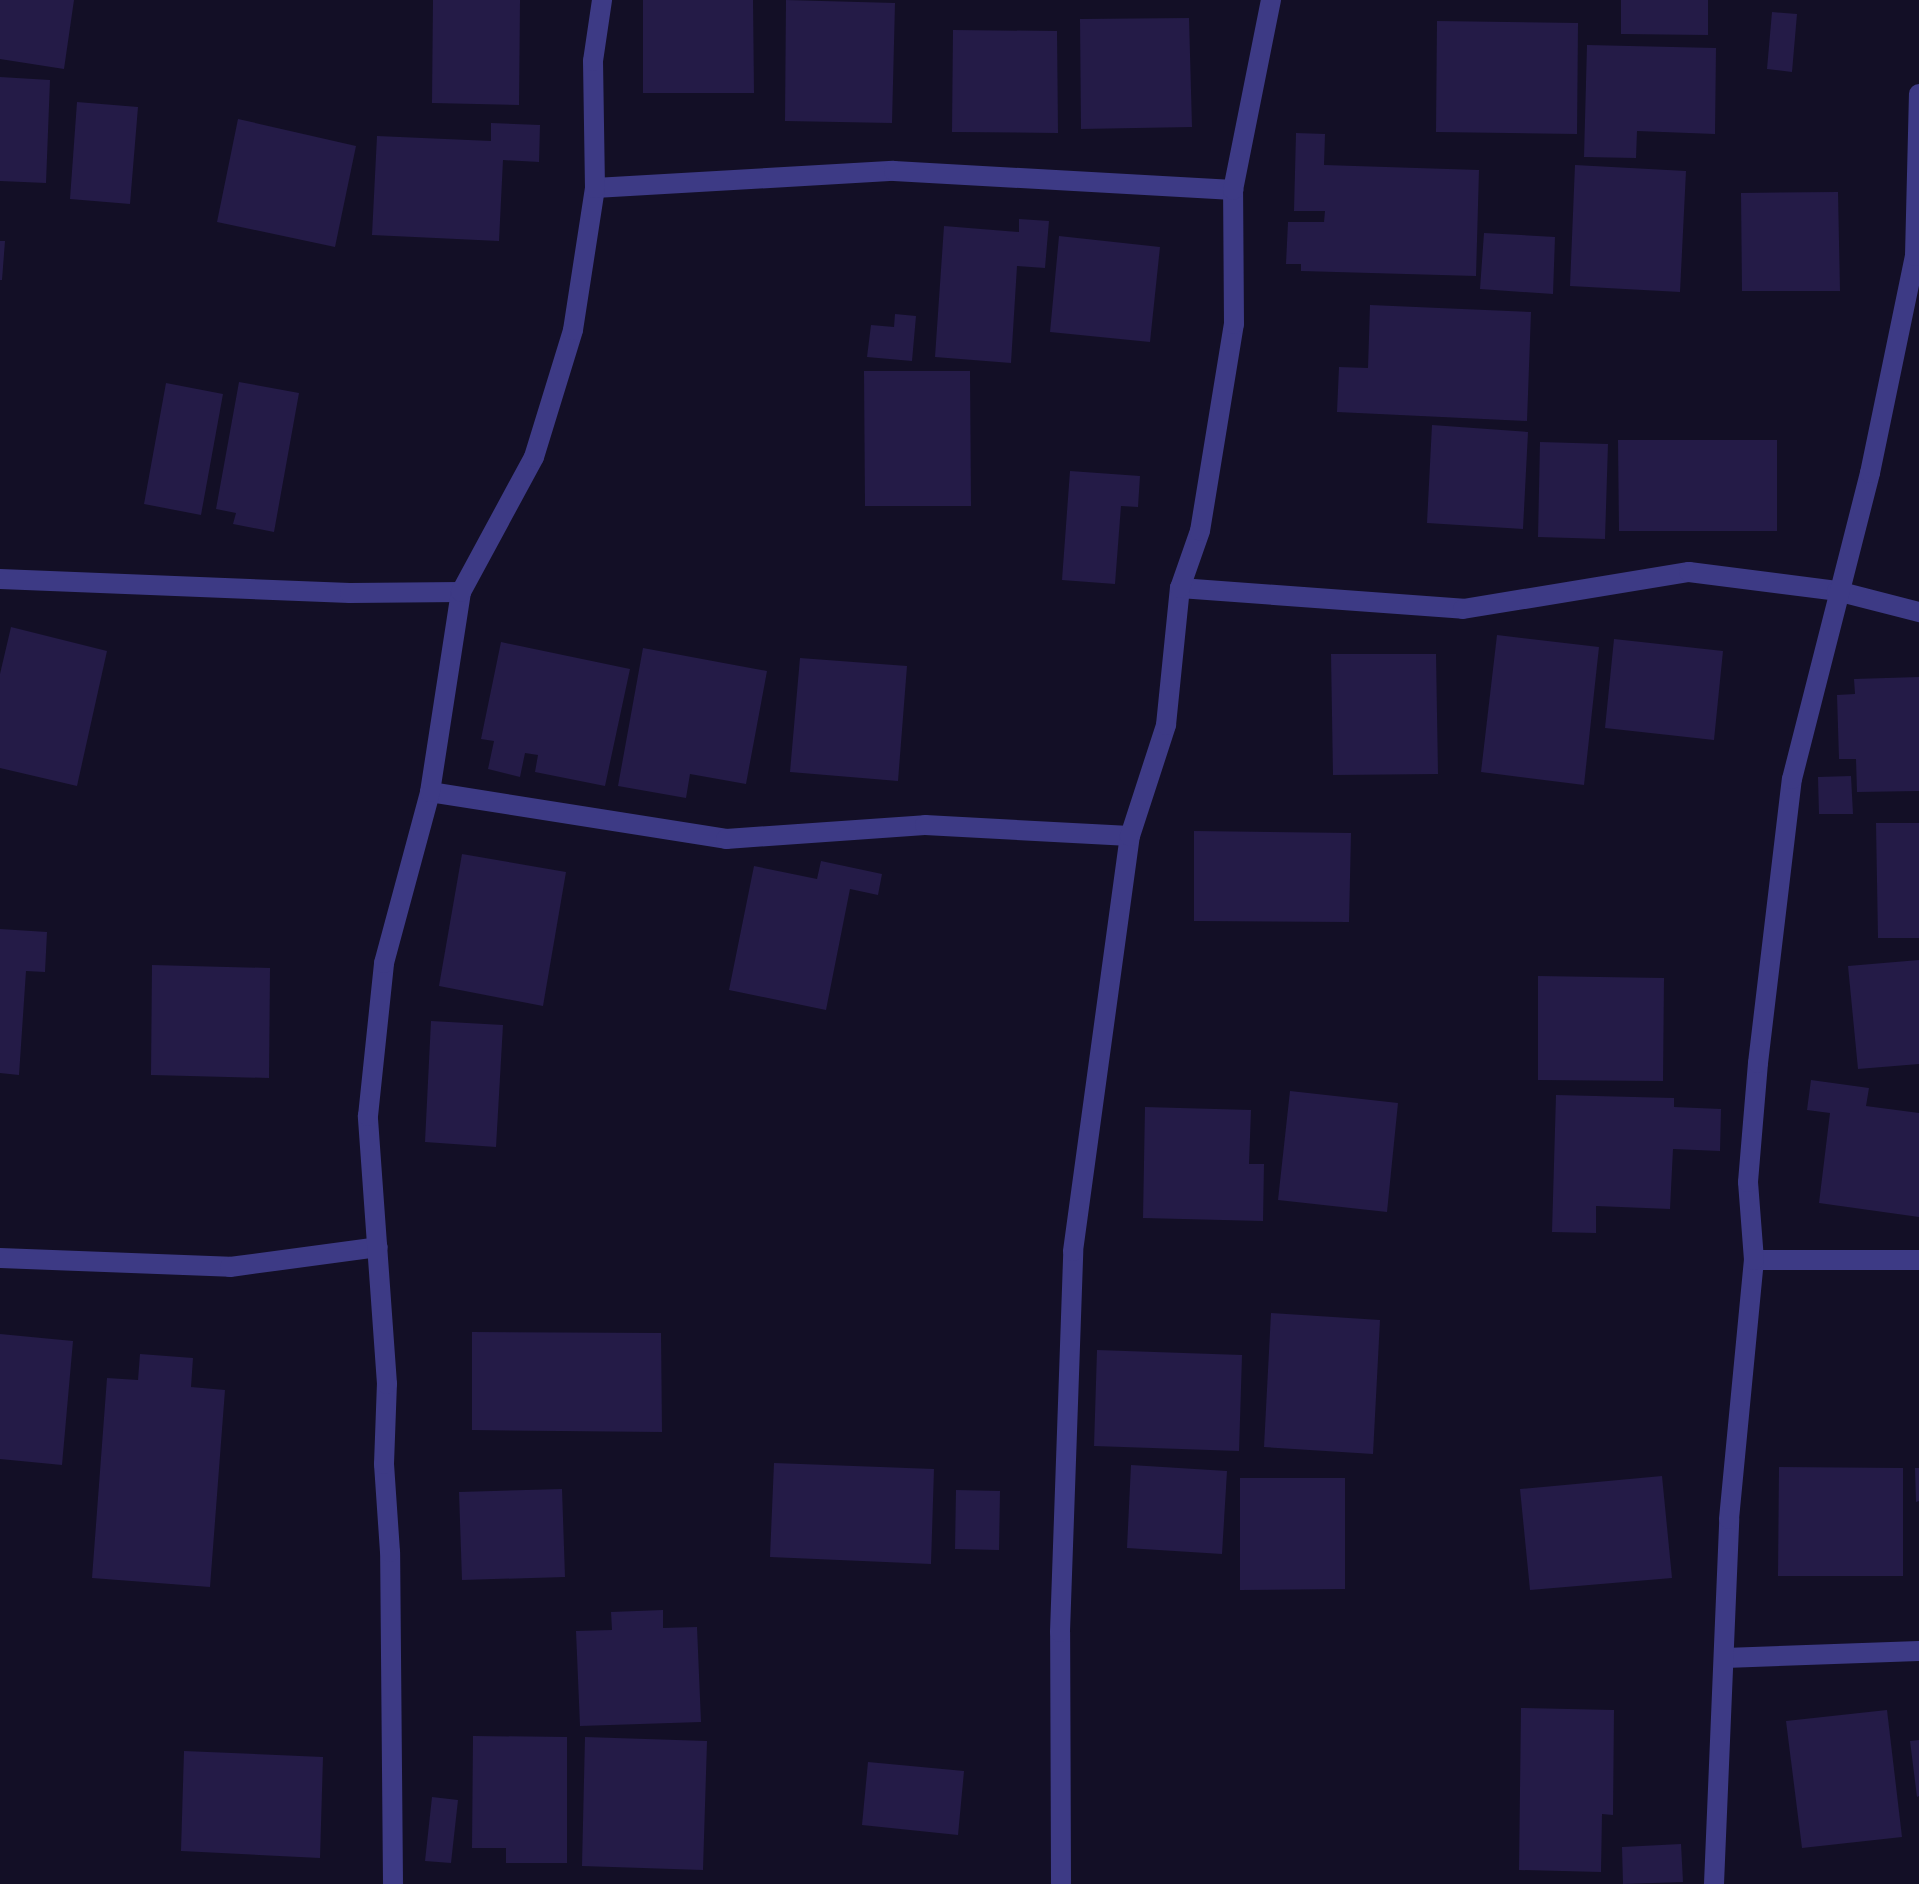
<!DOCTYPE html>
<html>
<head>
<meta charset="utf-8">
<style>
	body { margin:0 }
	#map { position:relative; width:1919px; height:1884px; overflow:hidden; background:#130f26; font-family:"DejaVu Sans",sans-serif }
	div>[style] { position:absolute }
	.building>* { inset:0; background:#241b47 }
	.minor>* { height:20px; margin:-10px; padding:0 10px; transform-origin:10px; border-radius:10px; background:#3d3a85 }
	span { translate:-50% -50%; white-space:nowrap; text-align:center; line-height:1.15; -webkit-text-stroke:7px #130f26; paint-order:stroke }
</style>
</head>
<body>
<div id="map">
	<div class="building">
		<i style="clip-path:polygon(0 0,74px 0,64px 69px,0 59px)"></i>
		<i style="clip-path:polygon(433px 0,520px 0,519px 105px,432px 103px)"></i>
		<i style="clip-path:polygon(643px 0,753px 0,754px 93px,643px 93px)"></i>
		<i style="clip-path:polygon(786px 0,895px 3px,892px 123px,785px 121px)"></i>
		<i style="clip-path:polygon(1621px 0,1708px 0,1708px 35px,1621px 34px)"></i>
		<i style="clip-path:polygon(1772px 12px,1797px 14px,1792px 72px,1767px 69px)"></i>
		<i style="clip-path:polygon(1189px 18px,1192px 127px,1081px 129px,1080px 19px)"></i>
		<i style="clip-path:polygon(1437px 21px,1578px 23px,1577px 134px,1436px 132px)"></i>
		<i style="clip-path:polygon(953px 30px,1057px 31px,1058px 133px,952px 132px)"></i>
		<i style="clip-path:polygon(1587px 45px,1716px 48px,1715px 134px,1637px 131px,1636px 158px,1584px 157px)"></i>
		<i style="clip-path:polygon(0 77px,50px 80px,46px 183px,0 181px)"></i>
		<i style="clip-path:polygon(77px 102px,138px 107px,130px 204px,70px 199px)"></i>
		<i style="clip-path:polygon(238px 119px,356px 146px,335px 247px,217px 222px)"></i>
		<i style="clip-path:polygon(491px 123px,540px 125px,539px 162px,503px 160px,499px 241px,372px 235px,377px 136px,491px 141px)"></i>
		<i style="clip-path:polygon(1296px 133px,1325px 134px,1324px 165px,1479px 170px,1476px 276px,1301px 271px,1301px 264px,1286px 264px,1288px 222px,1324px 222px,1325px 211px,1294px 211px)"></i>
		<i style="clip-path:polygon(1575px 165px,1686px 171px,1680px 292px,1570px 286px)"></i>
		<i style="clip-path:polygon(1838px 192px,1840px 291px,1742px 291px,1741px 193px)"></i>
		<i style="clip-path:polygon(1019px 219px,1049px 221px,1045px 268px,1017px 266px,1011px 363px,935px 357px,944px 226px,1019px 232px)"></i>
		<i style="clip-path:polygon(1484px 233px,1555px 237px,1553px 294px,1480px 289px)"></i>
		<i style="clip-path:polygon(1059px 236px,1160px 247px,1150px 342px,1050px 332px)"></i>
		<i style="clip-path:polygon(0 241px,5px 241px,2px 280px,0 280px)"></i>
		<i style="clip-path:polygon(1370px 305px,1531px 312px,1527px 421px,1337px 412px,1339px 367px,1368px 368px)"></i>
		<i style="clip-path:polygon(895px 314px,916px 316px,912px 361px,867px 357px,871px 325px,894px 327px)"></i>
		<i style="clip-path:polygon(864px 371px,970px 371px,971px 506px,865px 506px)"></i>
		<i style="clip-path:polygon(239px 382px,299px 393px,274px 532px,233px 524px,236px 513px,216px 509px)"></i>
		<i style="clip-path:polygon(166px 383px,223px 394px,201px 515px,144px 504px)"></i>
		<i style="clip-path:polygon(1432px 425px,1528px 432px,1523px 529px,1427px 523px)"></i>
		<i style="clip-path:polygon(1618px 440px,1777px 440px,1777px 531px,1619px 531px)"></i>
		<i style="clip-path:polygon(1540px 442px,1608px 444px,1605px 539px,1538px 537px)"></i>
		<i style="clip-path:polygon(1070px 471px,1140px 476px,1138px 507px,1121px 506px,1115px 584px,1062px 580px)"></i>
		<i style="clip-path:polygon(11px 627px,107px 651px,77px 786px,0 768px,0 674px)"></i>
		<i style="clip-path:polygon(1497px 635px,1599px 647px,1584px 785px,1481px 772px)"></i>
		<i style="clip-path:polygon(1614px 639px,1723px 651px,1714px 740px,1605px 728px)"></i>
		<i style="clip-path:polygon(501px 642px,630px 669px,605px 786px,535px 772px,538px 755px,525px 753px,520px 777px,488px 769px,494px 741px,481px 739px)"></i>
		<i style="clip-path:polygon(643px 648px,767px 671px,746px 784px,690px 774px,686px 798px,618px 786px)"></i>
		<i style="clip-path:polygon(1331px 654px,1436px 654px,1438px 774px,1333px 775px)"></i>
		<i style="clip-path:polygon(800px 658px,907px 666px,898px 781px,790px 772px)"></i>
		<i style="clip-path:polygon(1919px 677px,1919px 791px,1857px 792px,1856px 759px,1839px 759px,1837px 695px,1855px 694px,1854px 679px)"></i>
		<i style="clip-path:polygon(1851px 776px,1853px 814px,1819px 814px,1818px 777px)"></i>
		<i style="clip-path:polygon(1876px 823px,1919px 823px,1919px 938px,1878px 938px)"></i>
		<i style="clip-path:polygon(1194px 831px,1351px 833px,1349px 922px,1194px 921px)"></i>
		<i style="clip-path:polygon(462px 854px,566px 872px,543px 1006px,439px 986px)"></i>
		<i style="clip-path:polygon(821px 861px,882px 874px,878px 895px,850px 889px,826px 1010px,729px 990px,754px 866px,817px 879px)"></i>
		<i style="clip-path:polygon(0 929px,47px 932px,45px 972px,26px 971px,19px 1075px,0 1073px)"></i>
		<i style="clip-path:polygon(1919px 960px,1919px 1064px,1858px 1069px,1848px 966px)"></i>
		<i style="clip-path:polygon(152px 965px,270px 968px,269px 1078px,151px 1075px)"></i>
		<i style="clip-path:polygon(1538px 976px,1664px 978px,1663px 1081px,1538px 1080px)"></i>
		<i style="clip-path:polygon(431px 1021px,503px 1025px,496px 1147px,425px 1142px)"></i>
		<i style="clip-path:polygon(1811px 1080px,1869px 1088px,1866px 1106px,1919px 1113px,1919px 1217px,1819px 1203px,1830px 1113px,1807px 1110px)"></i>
		<i style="clip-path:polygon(1290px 1091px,1398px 1103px,1387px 1212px,1278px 1200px)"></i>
		<i style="clip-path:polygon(1556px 1095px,1674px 1098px,1674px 1107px,1721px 1109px,1720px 1151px,1673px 1149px,1670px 1209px,1596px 1206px,1596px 1233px,1552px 1232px)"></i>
		<i style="clip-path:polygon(1145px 1107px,1251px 1110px,1249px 1164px,1264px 1164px,1263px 1221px,1143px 1218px)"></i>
		<i style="clip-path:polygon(1271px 1313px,1380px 1320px,1373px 1454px,1264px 1447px)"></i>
		<i style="clip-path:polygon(472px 1332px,661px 1333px,662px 1432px,472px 1430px)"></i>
		<i style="clip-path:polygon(0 1334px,73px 1341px,62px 1465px,0 1459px)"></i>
		<i style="clip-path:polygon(1097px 1350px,1242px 1355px,1239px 1451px,1094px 1446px)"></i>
		<i style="clip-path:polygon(140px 1354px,193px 1358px,191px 1387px,225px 1390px,210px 1587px,92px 1578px,107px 1378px,138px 1380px)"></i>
		<i style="clip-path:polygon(774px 1463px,934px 1469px,931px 1564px,770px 1557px)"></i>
		<i style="clip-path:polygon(1131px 1465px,1227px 1471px,1222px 1554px,1127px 1548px)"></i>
		<i style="clip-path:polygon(1779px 1467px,1903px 1468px,1903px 1576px,1778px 1576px)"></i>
		<i style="clip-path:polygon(1915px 1468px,1919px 1468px,1919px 1501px,1916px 1502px)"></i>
		<i style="clip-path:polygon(1662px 1476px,1672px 1578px,1530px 1590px,1520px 1489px)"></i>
		<i style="clip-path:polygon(1240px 1478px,1345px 1478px,1345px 1589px,1240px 1590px)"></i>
		<i style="clip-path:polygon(562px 1489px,565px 1577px,462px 1580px,459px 1492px)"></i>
		<i style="clip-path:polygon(956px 1490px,1000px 1491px,999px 1550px,955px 1549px)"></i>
		<i style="clip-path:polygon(663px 1610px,663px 1628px,697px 1627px,701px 1722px,580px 1726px,576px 1631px,612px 1630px,611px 1612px)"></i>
		<i style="clip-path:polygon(1521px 1708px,1614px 1710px,1613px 1815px,1602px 1814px,1601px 1872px,1519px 1870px)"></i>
		<i style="clip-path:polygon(1887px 1710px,1902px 1837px,1802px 1848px,1786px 1721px)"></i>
		<i style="clip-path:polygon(473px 1736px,567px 1737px,567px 1863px,506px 1863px,506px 1848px,472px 1848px)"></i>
		<i style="clip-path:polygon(585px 1737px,707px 1741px,703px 1870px,582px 1866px)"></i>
		<i style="clip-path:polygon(1919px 1740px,1919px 1796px,1917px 1797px,1910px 1741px)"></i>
		<i style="clip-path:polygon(184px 1751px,323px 1757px,320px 1858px,181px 1851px)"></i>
		<i style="clip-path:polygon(868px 1762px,964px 1771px,958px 1835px,862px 1825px)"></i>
		<i style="clip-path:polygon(432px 1797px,458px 1800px,451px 1863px,425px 1861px)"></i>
		<i style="clip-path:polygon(1681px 1844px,1683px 1882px,1623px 1884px,1622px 1847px)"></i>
	</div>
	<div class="minor">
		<i style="left:595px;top:188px;width:299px;rotate:-3.3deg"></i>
		<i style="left:894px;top:171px;width:340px;rotate:3.2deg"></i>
		<i style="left:0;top:579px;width:350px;rotate:2.3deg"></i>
		<i style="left:350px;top:593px;width:111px;rotate:-0.5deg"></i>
		<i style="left:1180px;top:588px;width:284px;rotate:4.2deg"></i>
		<i style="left:1463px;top:609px;width:229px;rotate:-9.3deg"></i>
		<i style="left:1689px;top:572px;width:149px;rotate:7.3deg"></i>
		<i style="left:1837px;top:591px;width:85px;rotate:14.4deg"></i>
		<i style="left:430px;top:792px;width:300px;rotate:9deg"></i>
		<i style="left:726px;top:839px;width:199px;rotate:-4deg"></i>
		<i style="left:925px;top:825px;width:205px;rotate:3.1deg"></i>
		<i style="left:0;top:1258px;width:230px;rotate:2.2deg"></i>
		<i style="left:230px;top:1267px;width:149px;rotate:-7.7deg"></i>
		<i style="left:1754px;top:1260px;width:165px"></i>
		<i style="left:1725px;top:1658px;width:194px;rotate:-2.1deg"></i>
		<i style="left:393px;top:1884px;width:332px;rotate:-90.5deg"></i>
		<i style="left:390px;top:1552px;width:88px;rotate:-93.9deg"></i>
		<i style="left:384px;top:1464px;width:80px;rotate:-87.9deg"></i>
		<i style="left:387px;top:1384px;width:269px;rotate:-94.1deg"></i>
		<i style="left:368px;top:1116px;width:154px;rotate:-84deg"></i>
		<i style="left:384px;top:963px;width:177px;rotate:-74.9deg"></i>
		<i style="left:430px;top:792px;width:202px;rotate:-81.2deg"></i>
		<i style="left:461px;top:592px;width:153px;rotate:-61.6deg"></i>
		<i style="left:534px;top:457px;width:133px;rotate:-72.9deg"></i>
		<i style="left:573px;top:330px;width:144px;rotate:-81.2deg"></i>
		<i style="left:595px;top:188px;width:127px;rotate:-90.9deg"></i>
		<i style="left:593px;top:61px;width:62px;rotate:-81.6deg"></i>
		<i style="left:1061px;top:1884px;width:252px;rotate:-90.2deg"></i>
		<i style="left:1060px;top:1632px;width:381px;rotate:-88deg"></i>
		<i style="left:1073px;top:1251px;width:419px;rotate:-82.2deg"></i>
		<i style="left:1130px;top:836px;width:117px;rotate:-72deg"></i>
		<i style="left:1166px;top:725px;width:138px;rotate:-84.2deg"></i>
		<i style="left:1180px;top:588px;width:60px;rotate:-70.7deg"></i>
		<i style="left:1200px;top:531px;width:210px;rotate:-80.7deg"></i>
		<i style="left:1234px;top:324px;width:134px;rotate:-90.4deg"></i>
		<i style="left:1233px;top:190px;width:194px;rotate:-78.7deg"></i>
		<i style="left:1714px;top:1884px;width:365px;rotate:-87.6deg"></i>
		<i style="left:1729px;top:1519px;width:260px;rotate:-84.5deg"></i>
		<i style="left:1754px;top:1260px;width:78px;rotate:-94.4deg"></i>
		<i style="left:1748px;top:1182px;width:119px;rotate:-85.2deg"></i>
		<i style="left:1758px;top:1063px;width:286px;rotate:-83.2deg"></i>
		<i style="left:1792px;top:779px;width:316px;rotate:-75.7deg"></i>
		<i style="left:1870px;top:473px;width:222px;rotate:-78.3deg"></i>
		<i style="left:1915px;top:256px;width:162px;rotate:-88.6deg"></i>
	</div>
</div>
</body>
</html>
